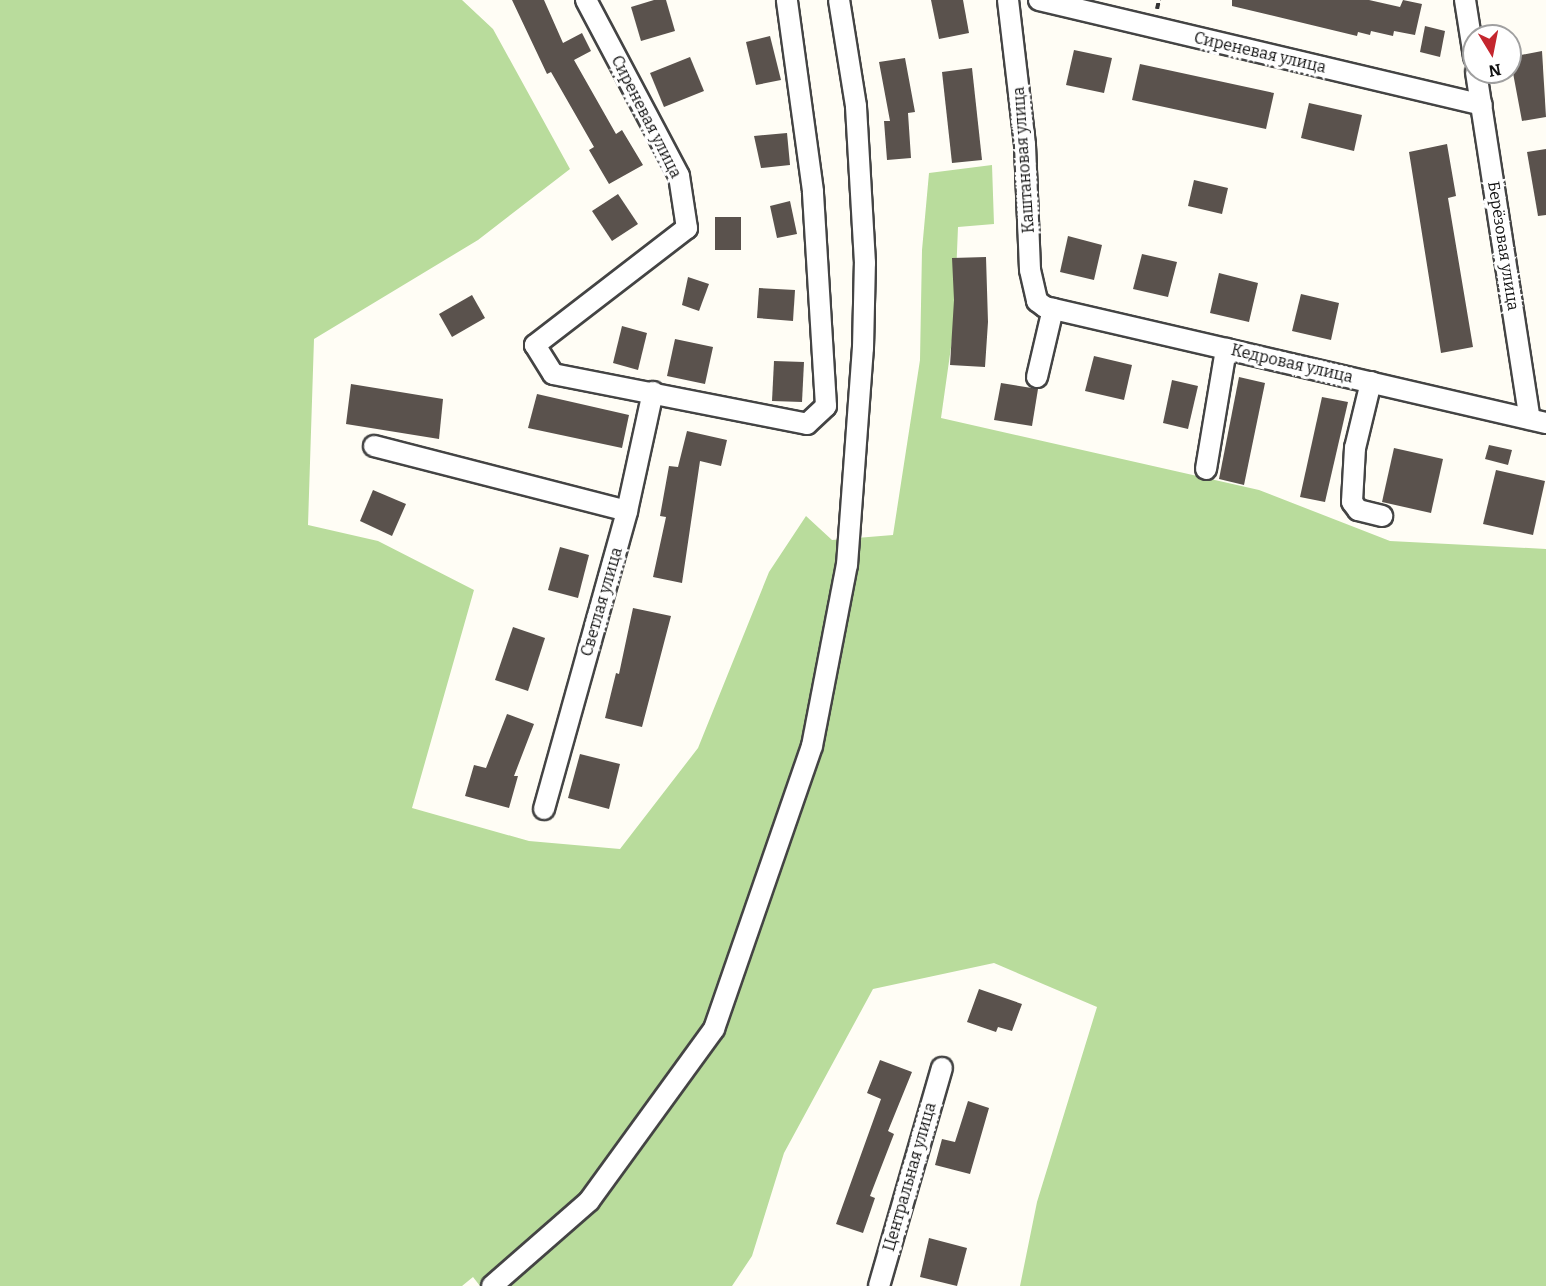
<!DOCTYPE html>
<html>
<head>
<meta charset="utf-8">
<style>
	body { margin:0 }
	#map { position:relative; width:1546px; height:1286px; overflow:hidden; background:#fffdf5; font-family:Bitter,serif }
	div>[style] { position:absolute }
	.forest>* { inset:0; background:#b9dc9c }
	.building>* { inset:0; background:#5a524d }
	.path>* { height:4px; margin-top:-2px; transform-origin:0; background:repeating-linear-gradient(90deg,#333 0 6px,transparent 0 9px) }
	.roads { filter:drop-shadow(2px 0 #444) drop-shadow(-2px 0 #444) drop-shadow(0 2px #444) drop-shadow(0 -2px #444) }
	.minor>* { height:20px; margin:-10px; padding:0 10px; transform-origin:10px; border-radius:10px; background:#fff }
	span { translate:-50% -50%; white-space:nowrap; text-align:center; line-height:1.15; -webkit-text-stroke:6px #fff; paint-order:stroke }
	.street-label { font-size:16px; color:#111 }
	.north { position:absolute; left:1462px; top:24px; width:60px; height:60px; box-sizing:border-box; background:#fff; border:2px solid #a0a0a0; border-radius:50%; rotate:170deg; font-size:16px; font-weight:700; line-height:24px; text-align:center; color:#111 }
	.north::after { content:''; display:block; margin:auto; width:21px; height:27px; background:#c4262e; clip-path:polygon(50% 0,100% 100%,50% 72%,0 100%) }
</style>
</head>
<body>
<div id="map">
	<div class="forest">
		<i style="clip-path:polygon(0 0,462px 0,493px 29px,570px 169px,478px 240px,314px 339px,308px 525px,378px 541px,474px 590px,412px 808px,529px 841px,620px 849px,698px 748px,769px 572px,806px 516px,832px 540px,893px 535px,920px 360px,922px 250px,929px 173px,992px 165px,994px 224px,958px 227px,954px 326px,941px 418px,1259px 490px,1390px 541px,1546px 549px,1546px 1286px,1020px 1286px,1037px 1202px,1097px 1007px,994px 963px,873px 989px,784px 1153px,752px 1256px,732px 1286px,480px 1286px,473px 1277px,462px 1286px,0 1286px)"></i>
	</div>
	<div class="building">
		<i style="clip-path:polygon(512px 0,544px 0,563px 43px,582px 33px,591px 51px,574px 60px,616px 134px,622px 130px,643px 165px,609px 184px,589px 150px,594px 147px,551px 72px,547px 74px)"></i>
		<i style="clip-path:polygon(654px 0,666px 0,675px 31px,641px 41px,631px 7px)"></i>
		<i style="clip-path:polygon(931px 0,963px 0,969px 33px,939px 39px)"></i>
		<i style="clip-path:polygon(1232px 0,1369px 0,1400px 7px,1403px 0,1422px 4px,1415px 35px,1394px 31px,1393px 36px,1371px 31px,1370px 35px,1358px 32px,1357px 36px,1232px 6px)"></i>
		<i style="clip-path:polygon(1425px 26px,1445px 31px,1440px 57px,1420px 52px)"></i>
		<i style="clip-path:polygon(770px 36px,781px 80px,756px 85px,746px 42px)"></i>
		<i style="clip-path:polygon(1074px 50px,1112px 58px,1104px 93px,1066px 85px)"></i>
		<i style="clip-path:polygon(1542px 51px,1546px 117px,1522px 121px,1510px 57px)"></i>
		<i style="clip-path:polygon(690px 57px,704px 91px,664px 107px,650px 73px)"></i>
		<i style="clip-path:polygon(905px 58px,915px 112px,908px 113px,911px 158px,887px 160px,884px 121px,890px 121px,879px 62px)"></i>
		<i style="clip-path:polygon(1140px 64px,1274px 93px,1266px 129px,1132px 100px)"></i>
		<i style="clip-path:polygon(972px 68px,982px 160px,952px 163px,942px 72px)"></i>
		<i style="clip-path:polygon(1309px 103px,1362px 115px,1354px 151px,1301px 138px)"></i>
		<i style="clip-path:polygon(787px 133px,790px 165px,761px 168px,754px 136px)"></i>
		<i style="clip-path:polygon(1447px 144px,1456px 196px,1448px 198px,1473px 347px,1441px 353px,1409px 152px)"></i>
		<i style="clip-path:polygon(1546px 149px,1546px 215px,1538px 216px,1527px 152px)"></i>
		<i style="clip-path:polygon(1194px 180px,1228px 188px,1222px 214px,1188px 206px)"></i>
		<i style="clip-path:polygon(618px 194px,638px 224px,612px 241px,592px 211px)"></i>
		<i style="clip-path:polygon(790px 201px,797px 234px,777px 238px,770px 206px)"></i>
		<i style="clip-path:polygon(715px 217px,741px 217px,741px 250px,715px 250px)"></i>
		<i style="clip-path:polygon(1068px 236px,1102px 245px,1094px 280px,1060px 272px)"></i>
		<i style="clip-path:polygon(1142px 254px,1177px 262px,1168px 297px,1133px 289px)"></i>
		<i style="clip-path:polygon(986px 257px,988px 322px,985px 367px,950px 365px,954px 300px,952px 258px)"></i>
		<i style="clip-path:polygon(1219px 273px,1258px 283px,1249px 322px,1210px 313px)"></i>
		<i style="clip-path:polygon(688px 277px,709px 284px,699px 311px,682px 305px)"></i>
		<i style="clip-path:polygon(759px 288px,795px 290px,793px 321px,757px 318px)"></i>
		<i style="clip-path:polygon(1301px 294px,1339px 303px,1331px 340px,1292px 331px)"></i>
		<i style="clip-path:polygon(472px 295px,485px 318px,452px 337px,439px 314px)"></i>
		<i style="clip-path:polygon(622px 326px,647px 333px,638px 370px,613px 363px)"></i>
		<i style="clip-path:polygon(675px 339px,713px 347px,705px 384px,667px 376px)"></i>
		<i style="clip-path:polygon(1094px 356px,1132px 365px,1124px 400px,1085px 391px)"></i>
		<i style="clip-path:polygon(774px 361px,804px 362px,802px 402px,772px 401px)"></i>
		<i style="clip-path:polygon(1239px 377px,1265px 383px,1244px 485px,1219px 479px)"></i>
		<i style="clip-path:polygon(1172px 380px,1198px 386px,1188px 429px,1163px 423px)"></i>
		<i style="clip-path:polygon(1001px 383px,1038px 389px,1032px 426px,994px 420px)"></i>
		<i style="clip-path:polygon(351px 384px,443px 399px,439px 439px,346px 424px)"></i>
		<i style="clip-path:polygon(537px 394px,629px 415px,622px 448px,528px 428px)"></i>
		<i style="clip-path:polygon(1322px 397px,1348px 402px,1325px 502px,1300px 497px)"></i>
		<i style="clip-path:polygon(687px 431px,727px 440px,721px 466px,700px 461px,682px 583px,653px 577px,666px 517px,660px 516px,669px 466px,678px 467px)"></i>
		<i style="clip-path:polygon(1489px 445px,1512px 450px,1508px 465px,1485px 459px)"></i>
		<i style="clip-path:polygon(1394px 448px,1443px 459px,1431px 513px,1382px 502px)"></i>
		<i style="clip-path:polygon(1496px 470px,1545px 481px,1533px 535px,1483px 524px)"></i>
		<i style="clip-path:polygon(373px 490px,406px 504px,392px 536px,360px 521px)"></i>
		<i style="clip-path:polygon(560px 547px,589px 555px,578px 598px,548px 590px)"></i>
		<i style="clip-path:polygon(633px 608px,671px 616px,642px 727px,605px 718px,616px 673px,619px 674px)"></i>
		<i style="clip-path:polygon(513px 627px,545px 638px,528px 691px,495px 680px)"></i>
		<i style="clip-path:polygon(507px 714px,534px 724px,514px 776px,518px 776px,509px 808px,465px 796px,474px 765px,486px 768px)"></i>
		<i style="clip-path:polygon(580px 754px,620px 764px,609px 809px,568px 798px)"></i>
		<i style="clip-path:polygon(979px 989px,1022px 1004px,1012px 1031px,998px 1027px,996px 1032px,967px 1022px)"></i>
		<i style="clip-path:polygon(880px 1060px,912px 1072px,888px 1131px,894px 1134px,870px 1196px,875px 1198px,863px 1233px,836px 1224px,881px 1099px,867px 1093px)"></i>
		<i style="clip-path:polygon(968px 1101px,989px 1108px,970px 1174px,935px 1165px,942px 1139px,955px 1142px)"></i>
		<i style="clip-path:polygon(929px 1238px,967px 1248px,957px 1286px,920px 1277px)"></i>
	</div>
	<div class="path">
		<i style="left:1157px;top:9px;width:9px;rotate:-77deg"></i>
	</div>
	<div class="roads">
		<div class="minor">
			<i style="left:586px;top:0;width:199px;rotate:62.1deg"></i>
			<i style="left:679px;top:176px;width:53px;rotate:81.3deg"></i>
			<i style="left:687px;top:228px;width:192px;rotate:142.4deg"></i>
			<i style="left:535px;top:345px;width:34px;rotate:58deg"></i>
			<i style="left:553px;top:374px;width:259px;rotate:11.1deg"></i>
			<i style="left:807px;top:424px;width:26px;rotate:-43deg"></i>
			<i style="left:826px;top:406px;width:215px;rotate:-93.5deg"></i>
			<i style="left:813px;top:191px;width:193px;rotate:-97.8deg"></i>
			<i style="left:1008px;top:0;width:146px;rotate:83.3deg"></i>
			<i style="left:1025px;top:145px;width:125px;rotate:87.7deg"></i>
			<i style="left:1030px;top:270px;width:32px;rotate:77deg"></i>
			<i style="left:1037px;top:301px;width:10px;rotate:37deg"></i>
			<i style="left:1045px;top:307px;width:514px;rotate:13.04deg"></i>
			<i style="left:1039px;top:0;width:455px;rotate:13.3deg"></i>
			<i style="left:1465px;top:0;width:58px;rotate:81deg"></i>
			<i style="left:1476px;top:72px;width:351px;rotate:81.2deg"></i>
			<i style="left:1037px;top:377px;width:70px;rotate:-76.8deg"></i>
			<i style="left:1371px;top:382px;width:68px;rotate:103.6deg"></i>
			<i style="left:1355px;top:448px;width:54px;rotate:93.2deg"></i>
			<i style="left:1352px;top:502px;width:10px;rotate:53deg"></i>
			<i style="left:1358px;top:510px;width:25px;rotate:14deg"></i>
			<i style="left:374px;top:446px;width:261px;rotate:14.4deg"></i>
			<i style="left:1206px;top:469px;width:122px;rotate:-80.5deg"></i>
			<i style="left:544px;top:809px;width:309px;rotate:-74.4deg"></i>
			<i style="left:627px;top:511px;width:122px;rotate:-77.7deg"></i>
			<i style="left:492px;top:1286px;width:129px;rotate:-41.2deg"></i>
			<i style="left:589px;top:1201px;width:213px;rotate:-54deg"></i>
			<i style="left:714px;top:1029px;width:299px;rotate:-70.9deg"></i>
			<i style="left:812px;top:746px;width:184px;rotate:-79.1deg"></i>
			<i style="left:847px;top:565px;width:218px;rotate:-85.8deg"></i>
			<i style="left:863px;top:348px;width:85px;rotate:-88.7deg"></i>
			<i style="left:865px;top:263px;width:157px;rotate:-93.3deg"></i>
			<i style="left:856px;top:106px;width:107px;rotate:-99.1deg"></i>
			<i style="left:879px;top:1286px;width:227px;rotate:-73.9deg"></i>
		</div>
	</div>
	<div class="street-label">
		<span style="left:1260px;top:53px;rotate:13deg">Сиреневая улица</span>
		<span style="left:646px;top:117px;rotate:63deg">Сиреневая улица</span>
		<span style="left:1024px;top:160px;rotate:-94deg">Каштановая улица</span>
		<span style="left:1503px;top:246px;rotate:81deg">Берёзовая улица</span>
		<span style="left:1292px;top:364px;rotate:13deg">Кедровая улица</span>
		<span style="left:602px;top:602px;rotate:-74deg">Светлая улица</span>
		<span style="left:910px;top:1177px;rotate:-74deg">Центральная улица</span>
	</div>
	<div class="north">N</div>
</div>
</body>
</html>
